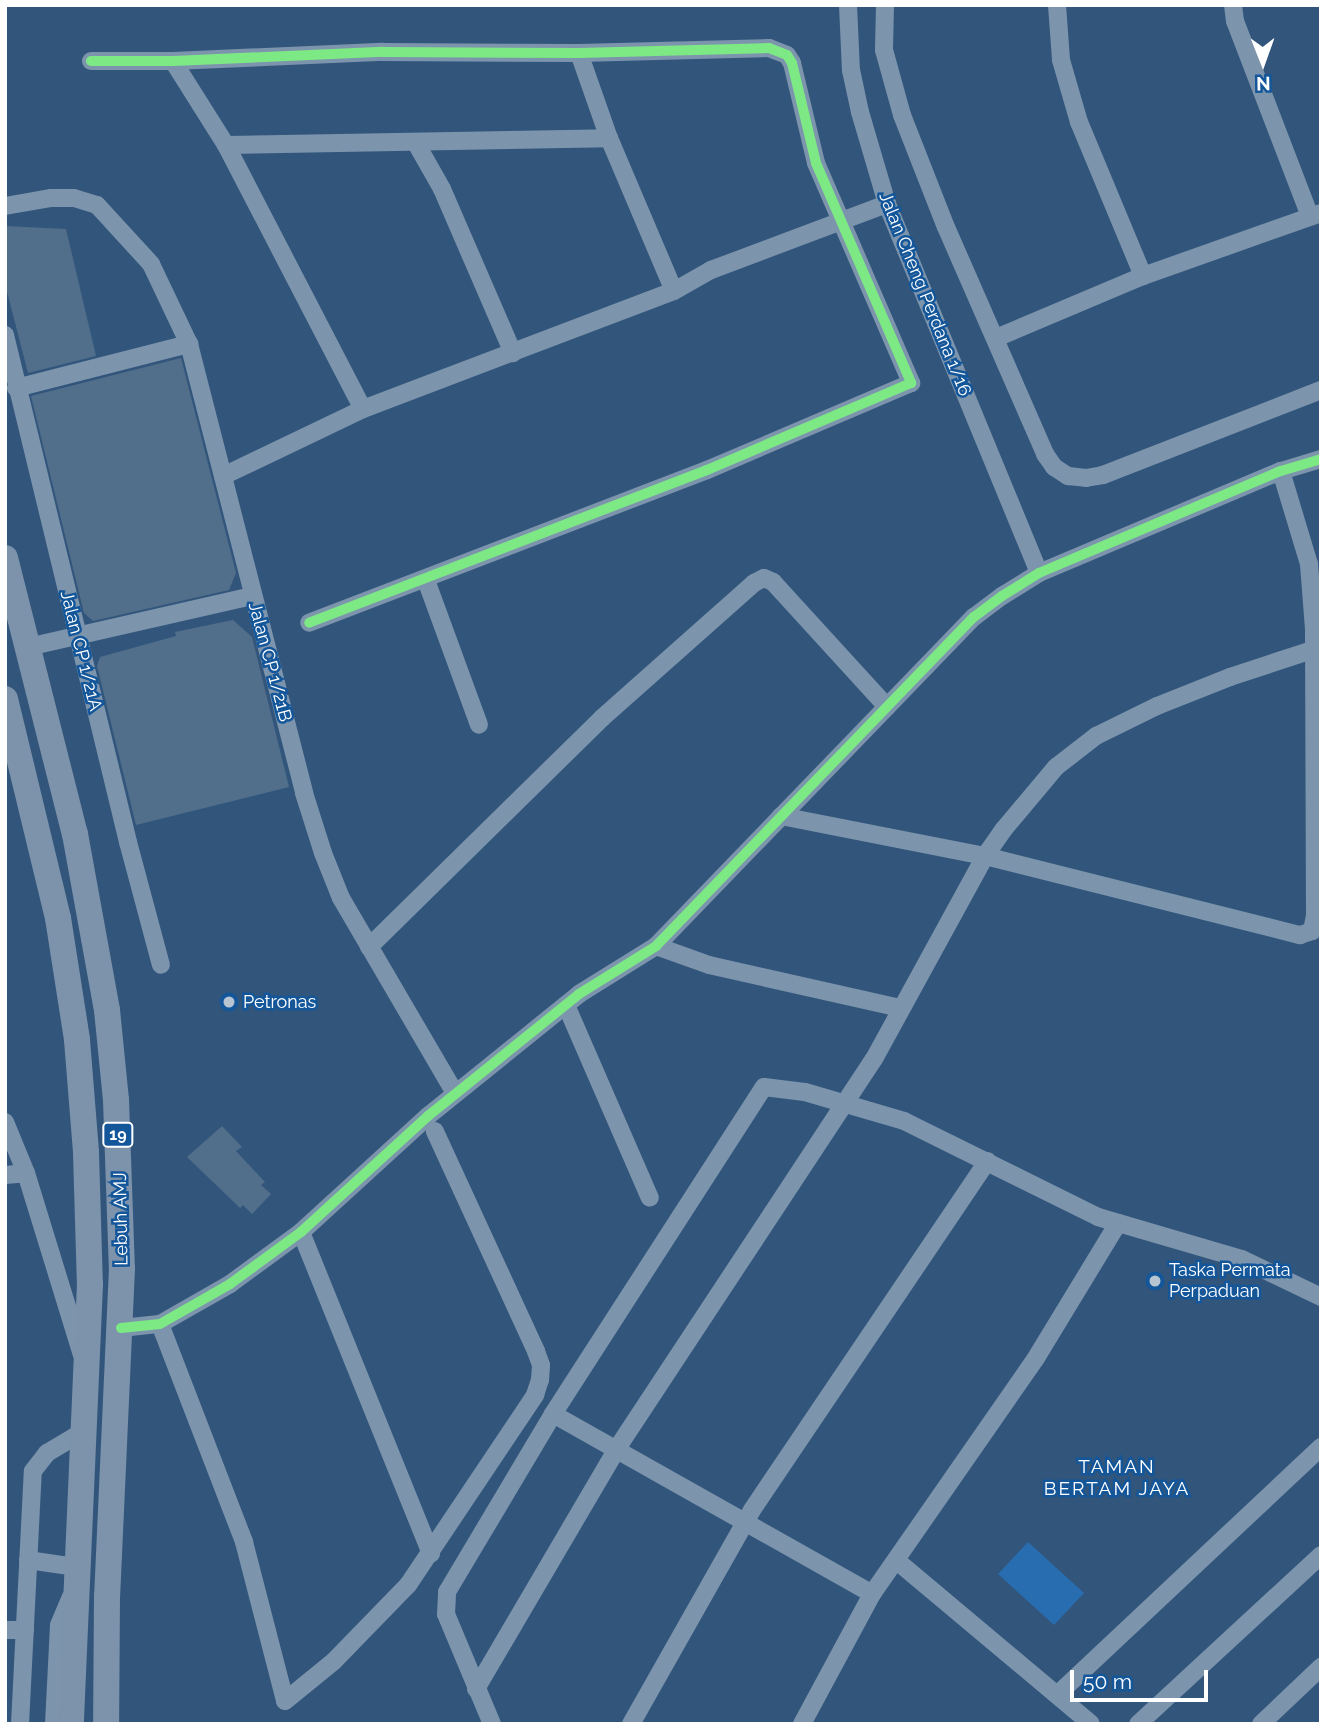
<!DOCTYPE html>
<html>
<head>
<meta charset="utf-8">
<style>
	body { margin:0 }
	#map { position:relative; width:1326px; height:1729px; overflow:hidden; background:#32567b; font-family:Raleway,sans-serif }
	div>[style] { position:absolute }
	.green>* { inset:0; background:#286db0 }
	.building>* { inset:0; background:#516e8b }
	.minor>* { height:18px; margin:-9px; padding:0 9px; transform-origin:9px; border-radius:9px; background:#7d94ad }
	.highway>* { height:26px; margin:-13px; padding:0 13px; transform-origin:13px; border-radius:13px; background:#7d93ab }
	.cycleway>* { height:10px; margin:-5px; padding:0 5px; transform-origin:5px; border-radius:5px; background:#7ce984 }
	.dots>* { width:19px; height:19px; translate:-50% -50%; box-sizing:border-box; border:4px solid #13569a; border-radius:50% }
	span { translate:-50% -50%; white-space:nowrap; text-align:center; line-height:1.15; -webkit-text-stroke:5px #13569a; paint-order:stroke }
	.shield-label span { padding:2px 5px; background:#13569a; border:2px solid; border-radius:5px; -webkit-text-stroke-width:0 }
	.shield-label { font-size:16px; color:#fff; font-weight:700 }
	.street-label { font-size:18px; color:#fff }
	.poi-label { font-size:18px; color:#fff }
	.left { translate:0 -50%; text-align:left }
	.neighbourhood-label { font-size:19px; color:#fff; letter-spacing:2px }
	.frame { position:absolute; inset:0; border:7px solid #fff; pointer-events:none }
	.north { position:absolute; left:1228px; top:28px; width:70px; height:70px; -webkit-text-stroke:5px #13569a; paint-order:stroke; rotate:179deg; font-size:19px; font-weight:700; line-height:28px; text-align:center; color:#fff }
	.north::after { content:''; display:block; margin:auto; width:24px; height:32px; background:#fff; clip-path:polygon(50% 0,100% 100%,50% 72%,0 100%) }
	.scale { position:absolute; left:1070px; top:1670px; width:138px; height:32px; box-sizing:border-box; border:4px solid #fff; border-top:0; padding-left:9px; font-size:21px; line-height:24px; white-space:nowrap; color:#fff; -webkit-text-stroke:5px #13569a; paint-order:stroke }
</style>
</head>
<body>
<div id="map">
	<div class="green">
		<i style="clip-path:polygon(1028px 1542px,1084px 1593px,1054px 1625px,998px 1574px)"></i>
	</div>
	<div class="building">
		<i style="clip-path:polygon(5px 226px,66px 229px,96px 356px,28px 373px,5px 284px)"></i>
		<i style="clip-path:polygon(181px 358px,236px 573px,229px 590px,93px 621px,84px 613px,31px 396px)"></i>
		<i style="clip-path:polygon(233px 620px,252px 637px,289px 787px,136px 825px,97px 666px,100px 657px,176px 636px,175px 632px)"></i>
		<i style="clip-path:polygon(222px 1126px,242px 1147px,236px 1151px,265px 1182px,261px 1185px,271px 1194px,252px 1214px,243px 1205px,240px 1208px,187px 1157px)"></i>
	</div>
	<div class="minor">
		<i style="left:848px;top:5px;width:65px;rotate:87.4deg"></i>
		<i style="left:851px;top:70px;width:43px;rotate:77.9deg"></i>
		<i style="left:860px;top:112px;width:96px;rotate:73.6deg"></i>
		<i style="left:887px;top:204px;width:399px;rotate:67.6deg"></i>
		<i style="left:885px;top:5px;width:45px;rotate:91.3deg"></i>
		<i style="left:884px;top:50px;width:67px;rotate:74.5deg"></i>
		<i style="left:902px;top:115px;width:120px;rotate:68.6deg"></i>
		<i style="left:946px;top:227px;width:248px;rotate:66.4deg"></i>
		<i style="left:1045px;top:454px;width:16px;rotate:55deg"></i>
		<i style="left:1054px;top:467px;width:17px;rotate:33deg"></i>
		<i style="left:1068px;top:476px;width:18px;rotate:6deg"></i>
		<i style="left:1086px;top:478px;width:17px;rotate:-10deg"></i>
		<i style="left:1103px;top:475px;width:234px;rotate:-21.3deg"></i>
		<i style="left:1057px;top:5px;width:55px;rotate:85.8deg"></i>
		<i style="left:1061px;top:60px;width:65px;rotate:73.8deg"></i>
		<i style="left:1079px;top:122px;width:167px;rotate:67.4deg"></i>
		<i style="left:1233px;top:5px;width:16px;rotate:83deg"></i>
		<i style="left:1235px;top:21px;width:209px;rotate:69deg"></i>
		<i style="left:579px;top:53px;width:90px;rotate:70.6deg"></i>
		<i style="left:609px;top:138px;width:166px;rotate:67deg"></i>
		<i style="left:91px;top:61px;width:82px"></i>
		<i style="left:173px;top:61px;width:210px;rotate:-2.5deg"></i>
		<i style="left:383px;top:52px;width:196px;rotate:0.3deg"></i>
		<i style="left:579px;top:53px;width:190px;rotate:-1.5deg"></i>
		<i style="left:769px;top:48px;width:19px;rotate:21deg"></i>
		<i style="left:787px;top:55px;width:9px;rotate:58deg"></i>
		<i style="left:792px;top:63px;width:103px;rotate:76.5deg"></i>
		<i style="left:816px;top:163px;width:240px;rotate:66.6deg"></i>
		<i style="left:911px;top:383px;width:222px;rotate:156.9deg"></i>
		<i style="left:707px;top:470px;width:426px;rotate:159deg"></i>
		<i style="left:173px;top:61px;width:99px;rotate:57.8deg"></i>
		<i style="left:226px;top:145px;width:297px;rotate:62.6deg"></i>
		<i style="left:416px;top:143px;width:53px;rotate:60.5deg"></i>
		<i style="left:442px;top:189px;width:179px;rotate:66.6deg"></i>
		<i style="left:226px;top:145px;width:383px;rotate:-1deg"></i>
		<i style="left:5px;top:206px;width:47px;rotate:-9.9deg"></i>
		<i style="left:51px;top:198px;width:23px"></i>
		<i style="left:74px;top:198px;width:24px;rotate:17deg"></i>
		<i style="left:97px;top:205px;width:80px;rotate:47.5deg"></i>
		<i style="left:151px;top:264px;width:89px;rotate:64.6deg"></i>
		<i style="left:189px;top:344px;width:463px;rotate:75.6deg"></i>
		<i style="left:304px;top:793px;width:63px;rotate:72.4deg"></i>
		<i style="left:323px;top:853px;width:48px;rotate:68.2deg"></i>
		<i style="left:341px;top:898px;width:226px;rotate:59.7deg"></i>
		<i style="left:5px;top:335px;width:522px;rotate:76.36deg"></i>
		<i style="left:128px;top:842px;width:127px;rotate:75deg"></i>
		<i style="left:996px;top:338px;width:160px;rotate:-22.9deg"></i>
		<i style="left:1143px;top:276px;width:189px;rotate:-19.5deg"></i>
		<i style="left:16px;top:388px;width:179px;rotate:-14.3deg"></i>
		<i style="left:223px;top:476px;width:155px;rotate:-25.6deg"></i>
		<i style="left:363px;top:409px;width:333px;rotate:-20.8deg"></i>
		<i style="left:674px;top:291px;width:43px;rotate:-29.6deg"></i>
		<i style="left:711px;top:270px;width:188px;rotate:-20.6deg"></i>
		<i style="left:426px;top:580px;width:154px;rotate:69.9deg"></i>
		<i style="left:28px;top:647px;width:231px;rotate:-12.8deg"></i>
		<i style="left:781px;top:816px;width:208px;rotate:11.1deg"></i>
		<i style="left:985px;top:856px;width:325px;rotate:14.1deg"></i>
		<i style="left:1300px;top:935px;width:13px;rotate:-18deg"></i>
		<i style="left:1312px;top:931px;width:15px;rotate:-79deg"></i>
		<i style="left:1315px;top:916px;width:287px;rotate:-90.2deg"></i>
		<i style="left:1314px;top:629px;width:65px;rotate:-94.4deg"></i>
		<i style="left:1309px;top:564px;width:97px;rotate:-106.8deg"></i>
		<i style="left:656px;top:946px;width:56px;rotate:19.7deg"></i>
		<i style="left:709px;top:965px;width:196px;rotate:12.7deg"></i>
		<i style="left:369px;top:947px;width:327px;rotate:-44.5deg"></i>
		<i style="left:602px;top:718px;width:203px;rotate:-41.6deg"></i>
		<i style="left:754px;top:583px;width:11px;rotate:-27deg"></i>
		<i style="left:764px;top:578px;width:10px;rotate:24deg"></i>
		<i style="left:773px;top:582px;width:169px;rotate:47.6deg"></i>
		<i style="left:566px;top:1005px;width:210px;rotate:66.5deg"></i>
		<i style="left:5px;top:1122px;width:55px;rotate:67.6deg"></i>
		<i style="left:26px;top:1173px;width:190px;rotate:72.9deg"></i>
		<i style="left:5px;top:1175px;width:21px;rotate:-5deg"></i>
		<i style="left:301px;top:1232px;width:347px;rotate:68deg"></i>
		<i style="left:160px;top:1324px;width:234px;rotate:68.9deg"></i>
		<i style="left:244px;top:1542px;width:164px;rotate:75.5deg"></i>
		<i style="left:285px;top:1701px;width:63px;rotate:-39.2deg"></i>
		<i style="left:334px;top:1661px;width:106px;rotate:-45.8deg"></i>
		<i style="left:408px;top:1585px;width:229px;rotate:-56.2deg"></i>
		<i style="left:535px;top:1395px;width:16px;rotate:-72deg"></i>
		<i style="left:540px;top:1380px;width:15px;rotate:-86deg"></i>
		<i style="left:541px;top:1365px;width:15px;rotate:-110deg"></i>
		<i style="left:536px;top:1351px;width:242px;rotate:-114.7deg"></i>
		<i style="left:121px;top:1328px;width:39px;rotate:-6deg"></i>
		<i style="left:160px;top:1324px;width:81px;rotate:-29.7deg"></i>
		<i style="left:230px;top:1284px;width:88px;rotate:-36.2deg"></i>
		<i style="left:301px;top:1232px;width:172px;rotate:-42.4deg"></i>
		<i style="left:428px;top:1116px;width:194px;rotate:-38.9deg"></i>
		<i style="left:579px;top:994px;width:91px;rotate:-31.9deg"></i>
		<i style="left:656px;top:946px;width:458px;rotate:-46deg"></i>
		<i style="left:974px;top:617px;width:35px;rotate:-37deg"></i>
		<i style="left:1002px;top:596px;width:44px;rotate:-31.9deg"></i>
		<i style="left:1039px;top:573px;width:263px;rotate:-22.9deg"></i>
		<i style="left:1281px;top:471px;width:42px;rotate:-16.7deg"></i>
		<i style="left:553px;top:1414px;width:366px;rotate:29.4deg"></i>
		<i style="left:28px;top:1560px;width:49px;rotate:8.3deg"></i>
		<i style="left:897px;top:1561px;width:253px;rotate:40deg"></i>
		<i style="left:5px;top:1630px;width:20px"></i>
		<i style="left:476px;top:1689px;width:277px;rotate:-59.6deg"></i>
		<i style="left:616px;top:1450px;width:468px;rotate:-56.6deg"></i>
		<i style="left:874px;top:1059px;width:231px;rotate:-61.3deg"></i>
		<i style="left:985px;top:856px;width:33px;rotate:-55deg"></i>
		<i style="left:1004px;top:829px;width:81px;rotate:-50deg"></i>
		<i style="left:1056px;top:767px;width:51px;rotate:-37.8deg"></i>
		<i style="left:1096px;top:736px;width:68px;rotate:-26.2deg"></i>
		<i style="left:1157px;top:706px;width:79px;rotate:-21.7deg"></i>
		<i style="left:1230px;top:677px;width:89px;rotate:-18.2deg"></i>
		<i style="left:1058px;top:1694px;width:361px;rotate:-43.2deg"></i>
		<i style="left:20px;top:1724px;width:253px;rotate:-87.1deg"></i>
		<i style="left:33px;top:1471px;width:23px;rotate:-52deg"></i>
		<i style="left:47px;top:1453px;width:43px;rotate:-30.7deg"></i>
		<i style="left:54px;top:1724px;width:99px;rotate:-87.1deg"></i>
		<i style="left:59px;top:1625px;width:30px;rotate:-67deg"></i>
		<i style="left:492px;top:1724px;width:119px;rotate:-112.7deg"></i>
		<i style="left:446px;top:1614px;width:22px;rotate:-87deg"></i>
		<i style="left:447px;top:1592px;width:207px;rotate:-59.2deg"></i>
		<i style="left:553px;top:1414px;width:389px;rotate:-57.2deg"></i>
		<i style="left:764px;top:1087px;width:41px;rotate:7deg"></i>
		<i style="left:805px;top:1092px;width:103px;rotate:16.3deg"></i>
		<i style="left:904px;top:1121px;width:216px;rotate:26.3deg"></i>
		<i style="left:1098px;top:1217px;width:150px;rotate:16.3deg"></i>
		<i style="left:1242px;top:1259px;width:88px;rotate:25.7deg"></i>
		<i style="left:631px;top:1724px;width:246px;rotate:-60.5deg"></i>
		<i style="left:752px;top:1510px;width:421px;rotate:-56deg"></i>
		<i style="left:802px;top:1724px;width:148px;rotate:-61.7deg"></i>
		<i style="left:872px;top:1594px;width:287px;rotate:-55.2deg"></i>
		<i style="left:1036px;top:1358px;width:158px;rotate:-58.7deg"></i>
		<i style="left:1138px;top:1724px;width:249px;rotate:-42.7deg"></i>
		<i style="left:1261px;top:1724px;width:83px;rotate:-43.5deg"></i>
	</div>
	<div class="highway">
		<i style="left:5px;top:558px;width:285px;rotate:75.8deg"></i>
		<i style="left:75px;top:834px;width:179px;rotate:79.7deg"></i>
		<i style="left:107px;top:1010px;width:90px;rotate:84.3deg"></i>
		<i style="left:116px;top:1100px;width:168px;rotate:88deg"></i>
		<i style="left:122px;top:1268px;width:328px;rotate:92.6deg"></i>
		<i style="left:107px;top:1596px;width:128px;rotate:90.4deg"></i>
		<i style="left:5px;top:699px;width:225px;rotate:76.4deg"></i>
		<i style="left:58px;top:918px;width:123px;rotate:81.1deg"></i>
		<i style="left:77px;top:1040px;width:113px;rotate:85.4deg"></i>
		<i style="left:86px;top:1153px;width:131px;rotate:88.3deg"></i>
		<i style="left:90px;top:1284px;width:440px;rotate:92.5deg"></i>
	</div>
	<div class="cycleway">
		<i style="left:91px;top:61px;width:82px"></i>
		<i style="left:173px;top:61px;width:210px;rotate:-2.5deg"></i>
		<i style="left:383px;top:52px;width:196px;rotate:0.3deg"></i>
		<i style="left:579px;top:53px;width:190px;rotate:-1.5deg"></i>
		<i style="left:769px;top:48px;width:19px;rotate:21deg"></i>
		<i style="left:787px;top:55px;width:9px;rotate:58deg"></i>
		<i style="left:792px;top:63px;width:103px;rotate:76.5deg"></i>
		<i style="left:816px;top:163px;width:240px;rotate:66.6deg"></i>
		<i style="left:911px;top:383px;width:222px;rotate:156.9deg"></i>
		<i style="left:707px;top:470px;width:426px;rotate:159deg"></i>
		<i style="left:121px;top:1328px;width:39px;rotate:-6deg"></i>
		<i style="left:160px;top:1324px;width:81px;rotate:-29.7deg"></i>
		<i style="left:230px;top:1284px;width:88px;rotate:-36.2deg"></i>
		<i style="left:301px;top:1232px;width:172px;rotate:-42.4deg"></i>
		<i style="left:428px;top:1116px;width:194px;rotate:-38.9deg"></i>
		<i style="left:579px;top:994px;width:91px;rotate:-31.9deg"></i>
		<i style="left:656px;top:946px;width:458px;rotate:-46deg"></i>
		<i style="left:974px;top:617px;width:35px;rotate:-37deg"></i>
		<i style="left:1002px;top:596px;width:44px;rotate:-31.9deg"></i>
		<i style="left:1039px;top:573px;width:263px;rotate:-22.9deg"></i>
		<i style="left:1281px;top:471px;width:42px;rotate:-16.7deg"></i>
	</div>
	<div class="dots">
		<i style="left:229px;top:1002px;background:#b7c4d1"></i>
		<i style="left:1155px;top:1281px;background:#b7c4d1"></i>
	</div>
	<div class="shield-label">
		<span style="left:118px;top:1135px">19</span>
	</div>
	<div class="street-label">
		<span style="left:925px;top:294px;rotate:68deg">Jalan Cheng Perdana 1/16</span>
		<span style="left:81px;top:651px;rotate:76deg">Jalan CP 1/21A</span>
		<span style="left:270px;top:662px;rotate:75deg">Jalan CP 1/21B</span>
		<span style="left:121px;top:1219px;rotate:-91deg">Lebuh AMJ</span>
	</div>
	<div class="poi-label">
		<span class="left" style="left:243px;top:1002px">Petronas</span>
		<span class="left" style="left:1169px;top:1281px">Taska Permata<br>Perpaduan</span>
	</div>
	<div class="neighbourhood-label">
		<span style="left:1117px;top:1478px">TAMAN<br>BERTAM JAYA</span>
	</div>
	<div class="frame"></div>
	<div class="north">N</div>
	<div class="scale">50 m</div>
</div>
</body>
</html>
